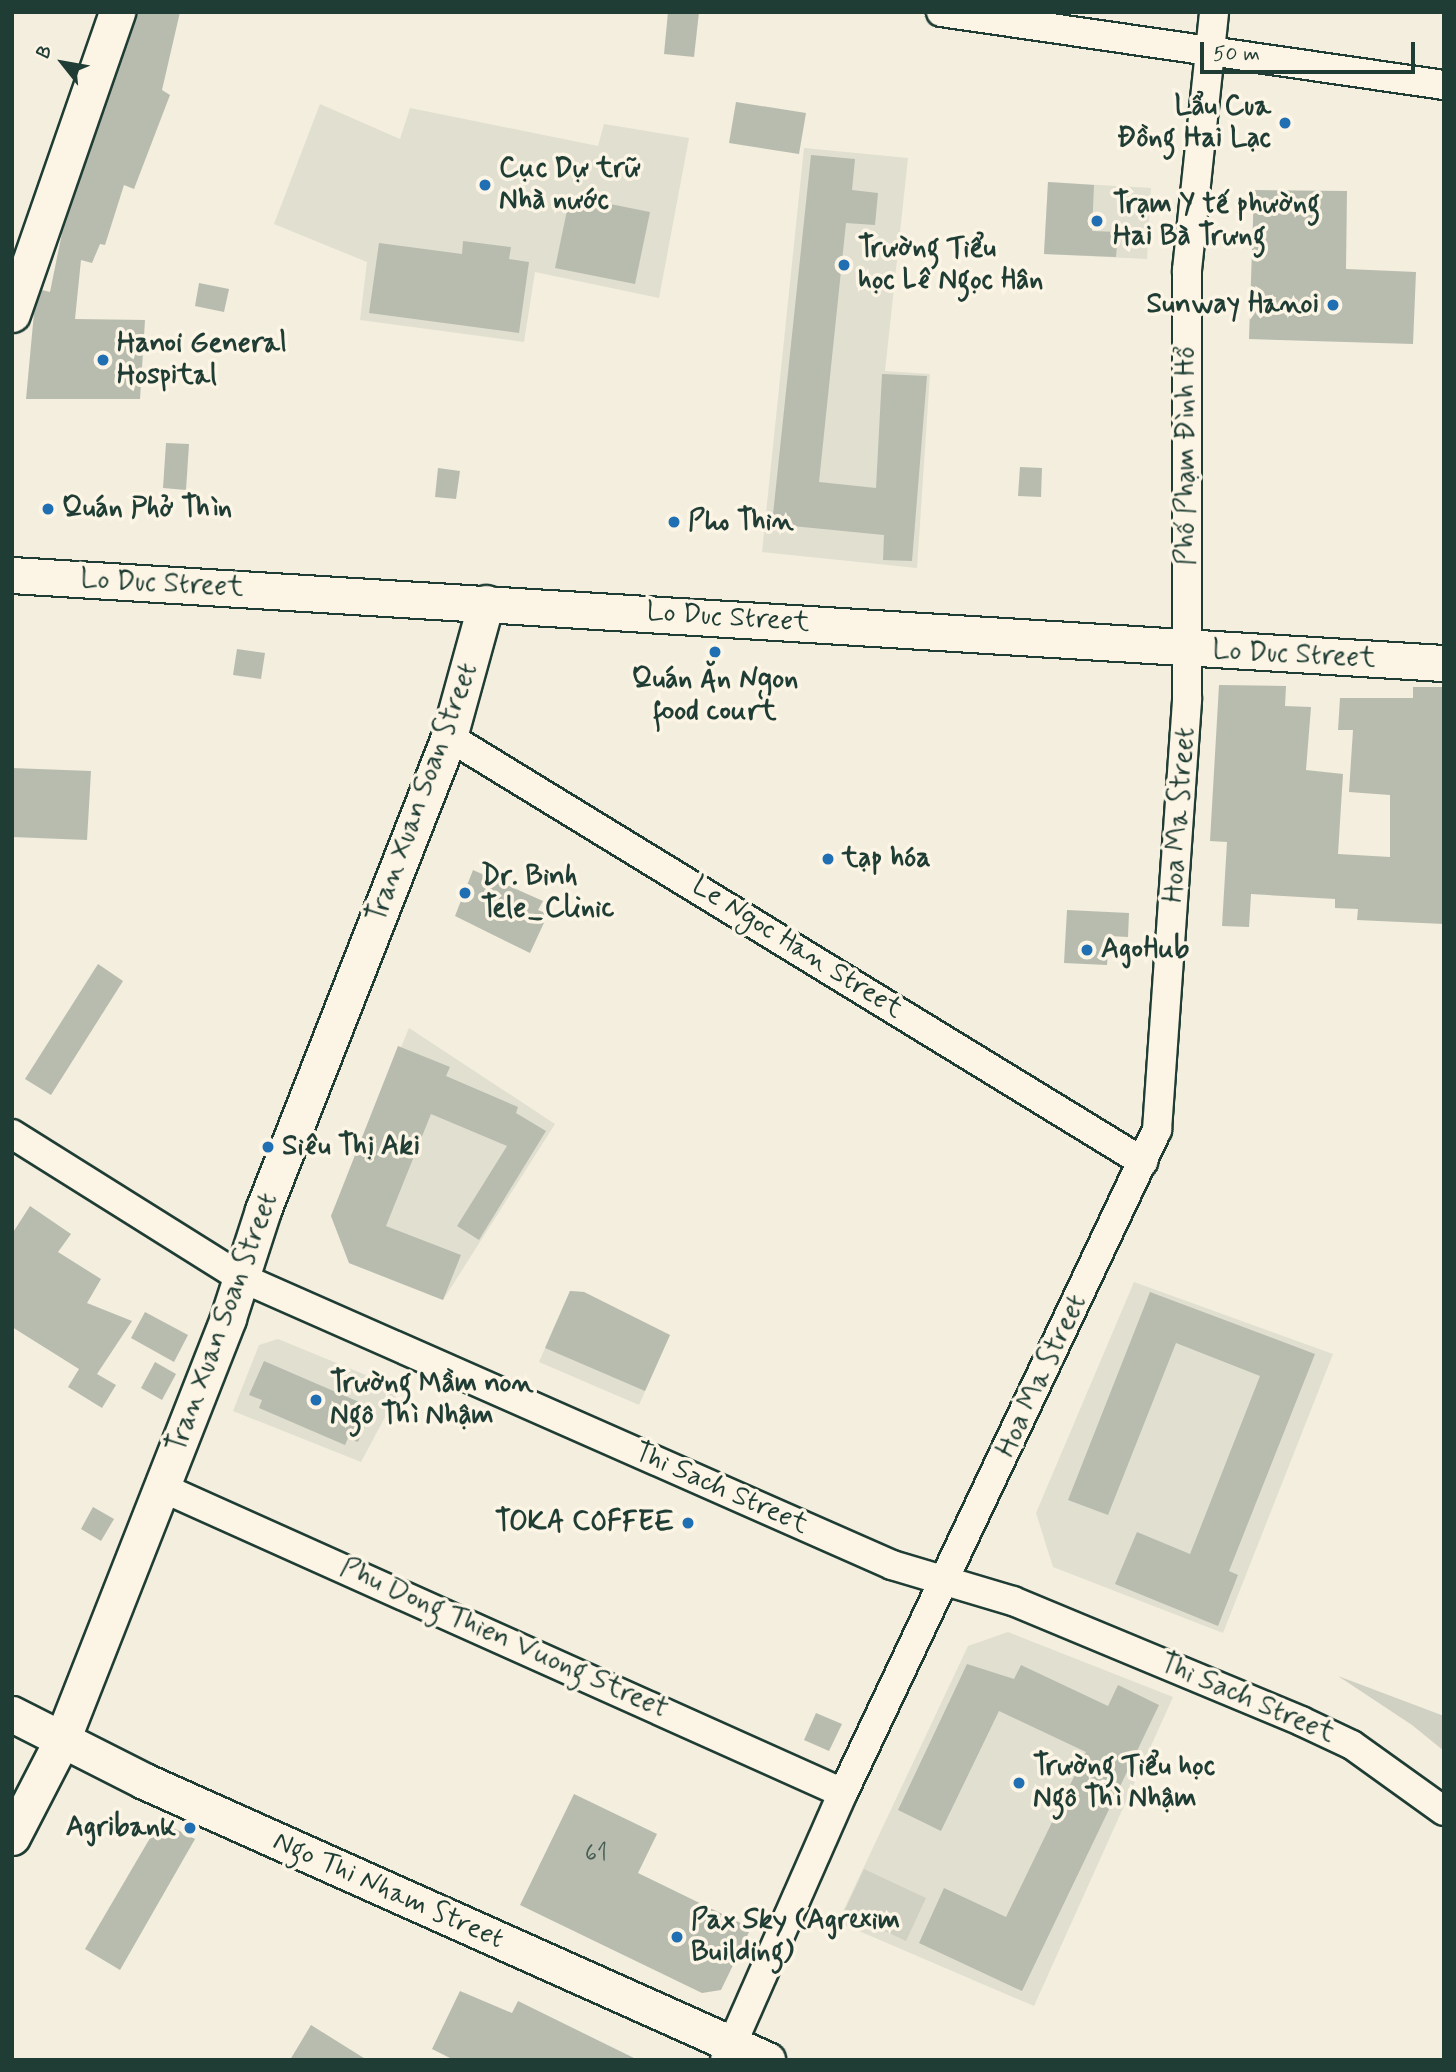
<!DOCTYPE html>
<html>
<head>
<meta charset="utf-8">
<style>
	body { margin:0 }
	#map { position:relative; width:1456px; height:2072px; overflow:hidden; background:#f3eede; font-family:Mynerve,sans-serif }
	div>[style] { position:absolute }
	.built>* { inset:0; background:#e1dfd0 }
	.green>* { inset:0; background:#d0d1c2 }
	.building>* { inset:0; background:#b8bcae }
	.roads { filter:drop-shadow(2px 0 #1f3d34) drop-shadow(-2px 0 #1f3d34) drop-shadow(0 2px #1f3d34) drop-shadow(0 -2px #1f3d34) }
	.minor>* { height:28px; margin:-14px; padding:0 14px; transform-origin:14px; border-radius:14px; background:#fcf5e5 }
	.tertiary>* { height:35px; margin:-17.5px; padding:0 17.5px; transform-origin:17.5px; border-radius:17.5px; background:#fcf5e5 }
	.dots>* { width:19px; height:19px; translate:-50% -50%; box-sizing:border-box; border:4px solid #fcf5e5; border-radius:50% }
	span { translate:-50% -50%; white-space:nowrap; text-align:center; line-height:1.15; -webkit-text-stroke:7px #fcf5e5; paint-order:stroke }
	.number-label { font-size:24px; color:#455d52 }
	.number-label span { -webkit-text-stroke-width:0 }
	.poi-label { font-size:28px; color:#1f3d34; font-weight:700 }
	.right { translate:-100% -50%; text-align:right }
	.left { translate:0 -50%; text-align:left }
	.street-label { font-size:28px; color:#1f3d34 }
	.frame { position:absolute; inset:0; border:14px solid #1f3d34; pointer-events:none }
	.north { position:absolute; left:28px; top:28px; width:70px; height:70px; -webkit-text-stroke:5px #fcf5e5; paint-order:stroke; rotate:301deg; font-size:19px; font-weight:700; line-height:28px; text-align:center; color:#1f3d34 }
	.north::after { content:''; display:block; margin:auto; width:24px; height:32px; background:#1f3d34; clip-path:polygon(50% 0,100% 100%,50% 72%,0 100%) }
	.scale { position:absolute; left:1200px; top:42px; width:215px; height:32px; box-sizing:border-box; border:4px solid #1f3d34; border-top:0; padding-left:9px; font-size:21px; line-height:24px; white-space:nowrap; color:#1f3d34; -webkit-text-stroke:5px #fcf5e5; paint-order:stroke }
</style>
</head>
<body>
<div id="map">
	<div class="built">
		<i style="clip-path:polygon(320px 104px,400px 139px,410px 108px,598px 146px,604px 124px,689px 138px,659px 298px,535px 272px,524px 342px,360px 320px,367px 262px,274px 224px)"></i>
		<i style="clip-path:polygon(804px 148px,908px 158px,885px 371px,930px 374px,917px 568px,762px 552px)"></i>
		<i style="clip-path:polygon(1048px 182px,1151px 188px,1147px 259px,1044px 254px)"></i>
		<i style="clip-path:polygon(409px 1028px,555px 1124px,443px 1300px,349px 1263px,331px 1216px)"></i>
		<i style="clip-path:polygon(1134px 1282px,1333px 1354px,1223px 1633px,1053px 1567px,1036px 1513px)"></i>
		<i style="clip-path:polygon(570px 1291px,584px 1292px,670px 1335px,639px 1405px,539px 1362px)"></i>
		<i style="clip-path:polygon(278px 1339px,400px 1389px,361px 1462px,233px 1411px,259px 1345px)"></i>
		<i style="clip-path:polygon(1008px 1632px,1173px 1697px,1034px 2006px,838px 1922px,968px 1646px)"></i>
	</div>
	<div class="green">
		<i style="clip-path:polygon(1338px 1676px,1444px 1716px,1444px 1751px,1412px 1725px)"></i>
		<i style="clip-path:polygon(864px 1869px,926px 1898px,906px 1941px,844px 1912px)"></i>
	</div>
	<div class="building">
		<i style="clip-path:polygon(137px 12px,180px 12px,162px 90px,170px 95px,134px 189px,124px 185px,105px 245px,100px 244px,92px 263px,81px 260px,75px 319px,145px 320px,140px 399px,26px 399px,34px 313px,42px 290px,50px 292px,62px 233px)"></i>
		<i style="clip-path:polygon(668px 12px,699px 12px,694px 57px,664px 54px)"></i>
		<i style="clip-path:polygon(736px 102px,806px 113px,799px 154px,729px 143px)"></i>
		<i style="clip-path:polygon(811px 155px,855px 159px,852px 190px,878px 193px,875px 225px,846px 223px,819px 482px,876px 488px,882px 374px,927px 376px,912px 561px,883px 560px,884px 535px,772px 524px)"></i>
		<i style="clip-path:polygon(1048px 182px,1094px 185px,1092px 231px,1118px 232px,1116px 257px,1044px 254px)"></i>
		<i style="clip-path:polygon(1254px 190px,1347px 191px,1346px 269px,1416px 272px,1413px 344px,1249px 339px)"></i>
		<i style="clip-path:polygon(570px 196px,650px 212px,635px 284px,555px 268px)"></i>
		<i style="clip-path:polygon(463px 241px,511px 247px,509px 259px,529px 262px,519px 333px,369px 313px,379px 243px,462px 254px)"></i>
		<i style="clip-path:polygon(199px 283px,229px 289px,224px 312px,195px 306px)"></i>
		<i style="clip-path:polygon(166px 443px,189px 444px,186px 490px,163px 488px)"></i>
		<i style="clip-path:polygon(1020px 467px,1042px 468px,1041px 497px,1018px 496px)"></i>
		<i style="clip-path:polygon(438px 468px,460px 471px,456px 499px,435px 497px)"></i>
		<i style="clip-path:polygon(237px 649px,265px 653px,261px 679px,233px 675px)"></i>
		<i style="clip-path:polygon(1219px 685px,1286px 686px,1285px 706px,1311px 707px,1306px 770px,1343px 774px,1338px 854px,1390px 857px,1390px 795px,1349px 792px,1353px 730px,1338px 730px,1340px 698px,1413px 698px,1413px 687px,1444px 687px,1444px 924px,1357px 920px,1358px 909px,1335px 908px,1335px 899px,1251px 894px,1249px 927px,1222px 926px,1227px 842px,1210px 841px)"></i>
		<i style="clip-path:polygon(12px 768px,91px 771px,87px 840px,12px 837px)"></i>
		<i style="clip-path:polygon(473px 870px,543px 901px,538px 910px,548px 914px,530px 953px,455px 916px)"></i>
		<i style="clip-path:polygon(1067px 910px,1129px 913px,1128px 937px,1109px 936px,1107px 965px,1064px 963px)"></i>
		<i style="clip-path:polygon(98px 964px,123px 981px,51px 1095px,25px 1079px)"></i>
		<i style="clip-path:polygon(398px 1046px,450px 1067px,446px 1076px,518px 1107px,516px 1113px,546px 1131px,479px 1240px,457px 1226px,507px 1146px,431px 1114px,386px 1226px,461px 1255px,443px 1300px,349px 1263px,331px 1216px)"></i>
		<i style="clip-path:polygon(30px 1206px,71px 1234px,58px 1252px,101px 1279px,87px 1303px,132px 1321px,97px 1374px,116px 1385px,102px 1408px,68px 1387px,79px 1369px,12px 1327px,12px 1234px)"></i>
		<i style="clip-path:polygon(570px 1291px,584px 1292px,670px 1335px,645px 1391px,545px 1348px)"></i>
		<i style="clip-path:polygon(1150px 1292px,1315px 1354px,1229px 1571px,1238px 1575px,1218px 1626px,1115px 1584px,1137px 1532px,1190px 1554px,1260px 1376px,1176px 1343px,1108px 1515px,1068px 1500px)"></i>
		<i style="clip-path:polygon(145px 1312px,188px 1335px,174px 1362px,131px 1338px)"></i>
		<i style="clip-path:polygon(264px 1361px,373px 1408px,358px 1442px,348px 1438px,345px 1445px,259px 1408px,262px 1400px,249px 1395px)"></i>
		<i style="clip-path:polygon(155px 1362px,176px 1374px,162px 1400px,141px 1388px)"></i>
		<i style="clip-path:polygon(93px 1507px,114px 1519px,101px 1541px,81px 1529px)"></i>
		<i style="clip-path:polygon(967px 1664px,1014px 1679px,1021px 1665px,1108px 1706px,1118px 1685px,1159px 1705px,1022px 1991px,919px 1943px,944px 1888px,1006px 1917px,1086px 1752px,999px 1711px,941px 1831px,898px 1810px)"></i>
		<i style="clip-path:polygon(816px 1713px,842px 1724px,829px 1751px,804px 1740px)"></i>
		<i style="clip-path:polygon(574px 1794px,657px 1834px,638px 1873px,751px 1928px,721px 1990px,702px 1993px,520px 1905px)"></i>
		<i style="clip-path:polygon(160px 1821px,195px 1839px,120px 1970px,85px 1949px)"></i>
		<i style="clip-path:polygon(460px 1991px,512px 2013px,518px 2001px,638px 2060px,454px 2060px,432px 2049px)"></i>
		<i style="clip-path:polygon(311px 2025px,367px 2060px,290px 2060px)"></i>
	</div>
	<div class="roads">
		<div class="minor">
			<i style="left:941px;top:12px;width:508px;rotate:8.26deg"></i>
			<i style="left:449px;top:737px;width:814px;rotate:31.48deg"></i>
			<i style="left:12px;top:1134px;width:271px;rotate:32.1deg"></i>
			<i style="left:242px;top:1278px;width:711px;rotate:23.82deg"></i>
			<i style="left:892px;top:1565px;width:126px;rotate:16.6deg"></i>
			<i style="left:1013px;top:1601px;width:312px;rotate:22.6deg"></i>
			<i style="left:1301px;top:1721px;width:56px;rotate:25.2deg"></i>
			<i style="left:1352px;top:1745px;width:113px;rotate:35.7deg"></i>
			<i style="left:163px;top:1488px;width:745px;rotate:24.16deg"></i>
			<i style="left:725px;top:2060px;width:292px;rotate:-66.2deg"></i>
			<i style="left:843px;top:1793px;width:734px;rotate:-64.66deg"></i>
			<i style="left:1157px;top:1130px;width:431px;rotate:-86deg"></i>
			<i style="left:1187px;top:700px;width:430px;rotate:-90deg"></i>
			<i style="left:1187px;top:270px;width:259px;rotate:-84deg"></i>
		</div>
		<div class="tertiary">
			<i style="left:12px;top:314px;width:320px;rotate:-70.8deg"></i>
			<i style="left:12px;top:575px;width:1435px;rotate:3.52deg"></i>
			<i style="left:12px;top:1714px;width:148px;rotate:26.9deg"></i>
			<i style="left:144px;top:1781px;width:683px;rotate:24.12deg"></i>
			<i style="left:12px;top:1837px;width:109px;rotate:-62.7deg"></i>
			<i style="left:62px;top:1740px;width:453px;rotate:-68.5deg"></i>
			<i style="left:228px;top:1318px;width:114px;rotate:-72deg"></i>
			<i style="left:263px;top:1210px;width:508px;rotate:-68.53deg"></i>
			<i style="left:449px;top:737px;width:139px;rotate:-74.6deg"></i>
		</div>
	</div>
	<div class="dots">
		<i style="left:1285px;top:123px;background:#1f6fb2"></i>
		<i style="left:485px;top:185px;background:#1f6fb2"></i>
		<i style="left:1097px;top:221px;background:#1f6fb2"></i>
		<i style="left:844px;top:265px;background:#1f6fb2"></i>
		<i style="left:1333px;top:305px;background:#1f6fb2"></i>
		<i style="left:103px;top:360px;background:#1f6fb2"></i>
		<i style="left:48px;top:509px;background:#1f6fb2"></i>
		<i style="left:674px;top:522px;background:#1f6fb2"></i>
		<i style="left:715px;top:652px;background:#1f6fb2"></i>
		<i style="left:828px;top:859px;background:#1f6fb2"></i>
		<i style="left:465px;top:893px;background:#1f6fb2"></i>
		<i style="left:1087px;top:950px;background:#1f6fb2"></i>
		<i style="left:268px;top:1147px;background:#1f6fb2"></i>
		<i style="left:316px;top:1400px;background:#1f6fb2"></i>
		<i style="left:688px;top:1523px;background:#1f6fb2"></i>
		<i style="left:1019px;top:1783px;background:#1f6fb2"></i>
		<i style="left:190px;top:1828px;background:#1f6fb2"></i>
		<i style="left:677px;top:1937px;background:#1f6fb2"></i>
	</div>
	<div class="number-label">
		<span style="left:596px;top:1854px">61</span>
	</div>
	<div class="poi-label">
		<span class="right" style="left:1271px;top:123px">Lẩu Cua<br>Đồng Hai Lạc</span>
		<span class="left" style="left:499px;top:185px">Cục Dự trữ<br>Nhà nước</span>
		<span class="left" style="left:1113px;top:221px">Trạm Y tế phường<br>Hai Bà Trưng</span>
		<span class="left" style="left:858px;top:265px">Trường Tiểu<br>học Lê Ngọc Hân</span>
		<span class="right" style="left:1319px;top:305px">Sunway Hanoi</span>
		<span class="left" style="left:117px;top:360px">Hanoi General<br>Hospital</span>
		<span class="left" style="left:62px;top:509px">Quán Phở Thìn</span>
		<span class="left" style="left:688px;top:522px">Pho Thin</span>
		<span style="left:715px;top:696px">Quán Ăn Ngon<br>food court</span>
		<span class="left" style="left:842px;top:859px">tạp hóa</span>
		<span class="left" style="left:481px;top:893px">Dr. Binh<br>Tele_Clinic</span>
		<span class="left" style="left:1101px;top:950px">AgoHub</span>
		<span class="left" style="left:282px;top:1147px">Siêu Thị Aki</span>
		<span class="left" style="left:330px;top:1400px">Trường Mầm non<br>Ngô Thì Nhậm</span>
		<span class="right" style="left:674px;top:1523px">TOKA COFFEE</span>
		<span class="left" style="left:1033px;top:1783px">Trường Tiểu học<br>Ngô Thì Nhậm</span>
		<span class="right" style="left:176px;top:1828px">Agribank</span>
		<span class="left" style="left:691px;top:1937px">Pax Sky (Agrexim<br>Building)</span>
	</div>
	<div class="street-label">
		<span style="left:1187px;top:456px;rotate:-90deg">Phố Phạm Đình Hổ</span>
		<span style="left:162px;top:584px;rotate:3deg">Lo Duc Street</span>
		<span style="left:728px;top:618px;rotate:4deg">Lo Duc Street</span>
		<span style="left:1294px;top:655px;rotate:3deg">Lo Duc Street</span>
		<span style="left:423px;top:793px;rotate:-70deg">Tran Xuan Soan Street</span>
		<span style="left:1180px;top:815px;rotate:-86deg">Hoa Ma Street</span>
		<span style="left:797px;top:948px;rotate:32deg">Le Ngoc Han Street</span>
		<span style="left:223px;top:1323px;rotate:-70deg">Tran Xuan Soan Street</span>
		<span style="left:1042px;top:1376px;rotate:-65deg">Hoa Ma Street</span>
		<span style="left:721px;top:1489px;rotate:24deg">Thi Sach Street</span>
		<span style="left:504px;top:1639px;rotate:24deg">Phu Dong Thien Vuong Street</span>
		<span style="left:1247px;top:1699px;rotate:23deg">Thi Sach Street</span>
		<span style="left:388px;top:1891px;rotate:24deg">Ngo Thi Nham Street</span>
	</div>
	<div class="frame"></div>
	<div class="north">B</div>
	<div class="scale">50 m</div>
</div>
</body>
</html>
